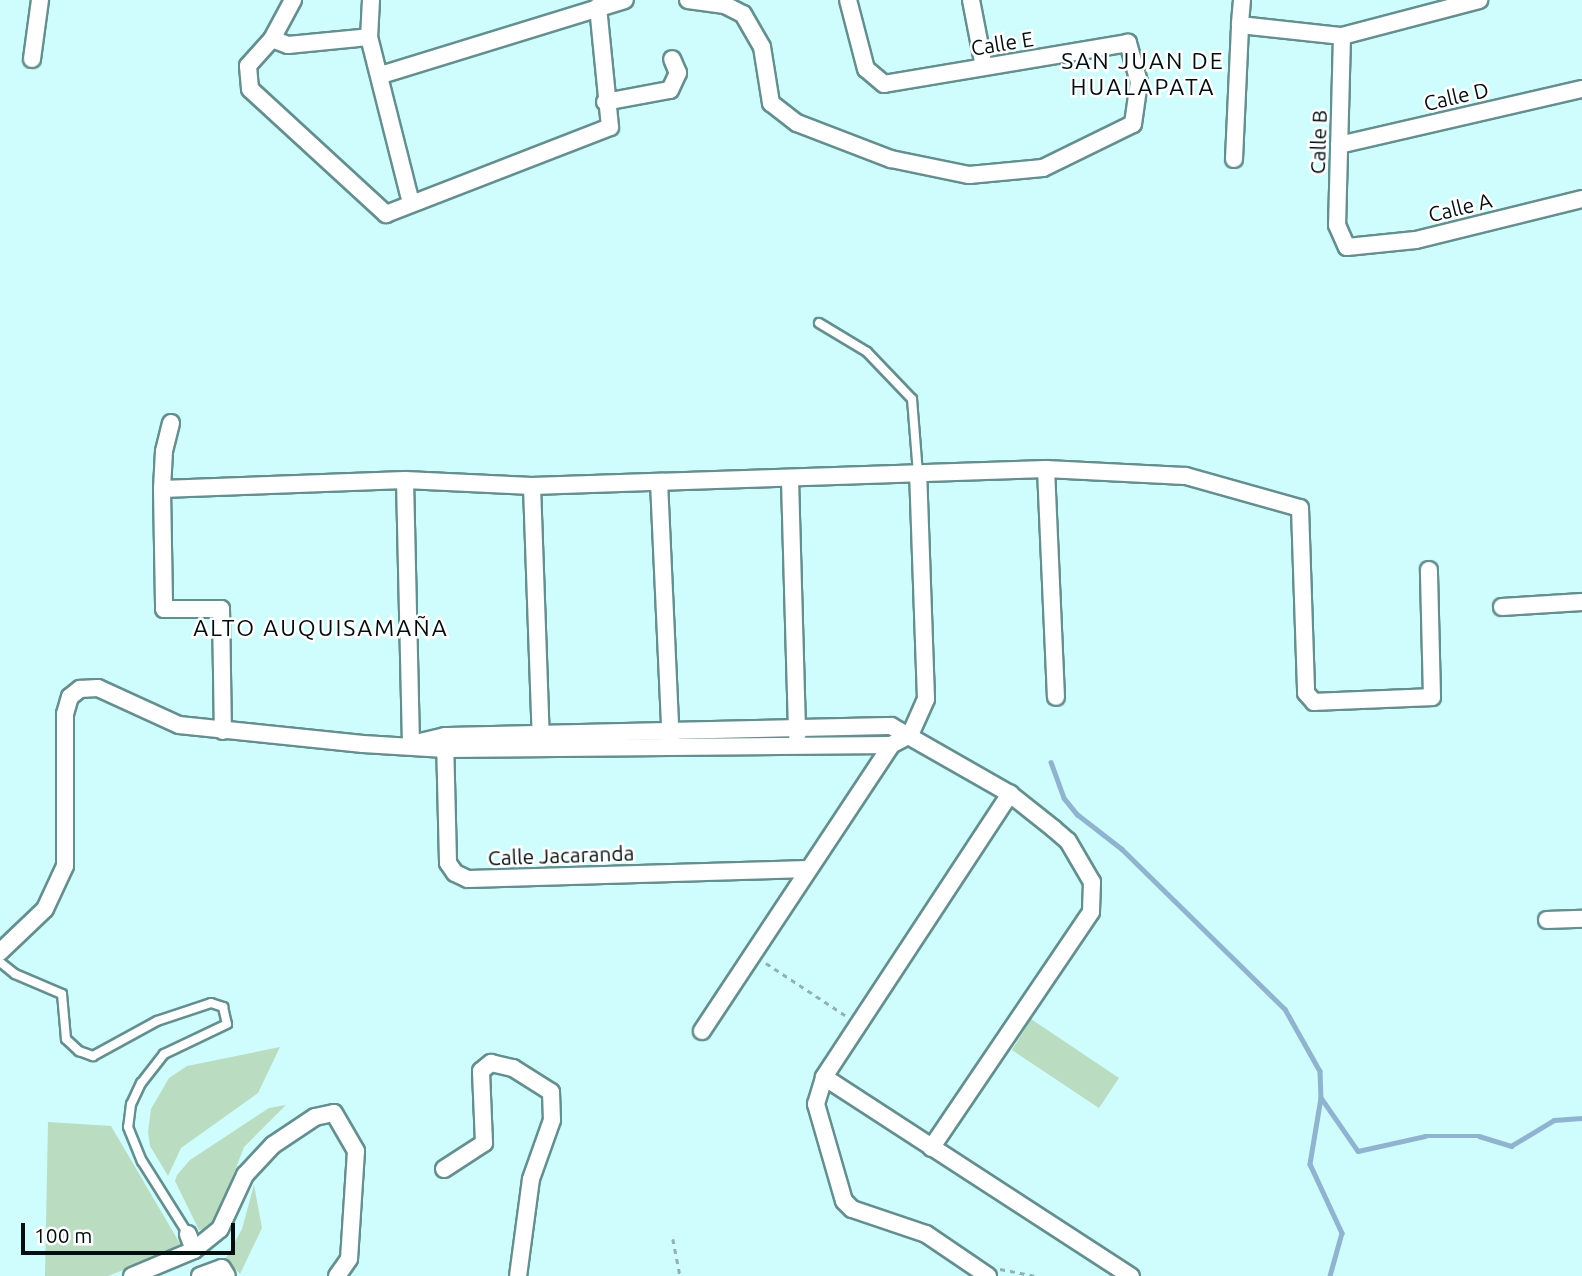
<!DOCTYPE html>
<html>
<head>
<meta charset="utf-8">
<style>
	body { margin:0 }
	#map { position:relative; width:1582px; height:1276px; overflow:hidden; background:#cffcfc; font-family:Ubuntu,sans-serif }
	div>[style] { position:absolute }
	.green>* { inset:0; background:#baddc1 }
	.stream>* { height:4.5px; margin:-2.25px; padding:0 2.25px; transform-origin:2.25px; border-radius:2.25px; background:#90b3cf }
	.path>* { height:2.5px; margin-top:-1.25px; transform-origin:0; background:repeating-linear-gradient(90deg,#8fb2b3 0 5px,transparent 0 10px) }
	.roads { filter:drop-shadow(2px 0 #658f8f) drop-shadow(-2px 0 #658f8f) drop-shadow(0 2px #658f8f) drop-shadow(0 -2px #658f8f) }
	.service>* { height:8px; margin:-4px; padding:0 4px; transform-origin:4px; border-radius:4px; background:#fff }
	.minor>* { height:16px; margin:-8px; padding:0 8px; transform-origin:8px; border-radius:8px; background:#fff }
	span { translate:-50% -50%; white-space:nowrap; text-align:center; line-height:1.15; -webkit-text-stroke:5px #fff; paint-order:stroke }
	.street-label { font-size:21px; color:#010e0f }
	.neighbourhood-label { font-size:23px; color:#010e0f; letter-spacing:2px }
	.scale { position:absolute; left:21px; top:1223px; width:214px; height:32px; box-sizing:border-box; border:4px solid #010e0f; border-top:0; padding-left:9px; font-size:21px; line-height:24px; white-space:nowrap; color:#010e0f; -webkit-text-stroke:5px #fff; paint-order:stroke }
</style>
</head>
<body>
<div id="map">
	<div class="green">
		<i style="clip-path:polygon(1031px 1019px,1119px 1078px,1099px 1108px,1012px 1050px)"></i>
		<i style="clip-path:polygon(280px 1047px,258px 1093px,181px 1148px,168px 1176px,150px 1146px,148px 1132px,151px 1109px,169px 1078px,187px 1066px)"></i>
		<i style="clip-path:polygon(286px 1105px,244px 1147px,217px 1218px,211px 1228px,199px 1230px,175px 1181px,177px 1175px,190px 1160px,269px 1108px)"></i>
		<i style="clip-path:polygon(48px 1122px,111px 1126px,182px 1247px,108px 1276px,45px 1276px)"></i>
		<i style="clip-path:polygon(254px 1185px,262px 1228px,240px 1274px,226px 1258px,242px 1229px)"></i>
	</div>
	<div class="stream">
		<i style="left:1051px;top:762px;width:38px;rotate:70deg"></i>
		<i style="left:1064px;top:798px;width:21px;rotate:51deg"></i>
		<i style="left:1077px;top:814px;width:57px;rotate:37.9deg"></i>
		<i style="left:1122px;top:849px;width:228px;rotate:44.5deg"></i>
		<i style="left:1285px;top:1009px;width:71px;rotate:60.6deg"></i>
		<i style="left:1320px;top:1071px;width:27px;rotate:88deg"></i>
		<i style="left:1321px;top:1098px;width:67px;rotate:99.5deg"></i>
		<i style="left:1310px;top:1164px;width:76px;rotate:65.1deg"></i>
		<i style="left:1342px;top:1233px;width:45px;rotate:105.6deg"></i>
		<i style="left:1322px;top:1099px;width:63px;rotate:55.3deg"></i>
		<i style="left:1358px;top:1151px;width:69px;rotate:-12.6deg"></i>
		<i style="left:1425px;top:1136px;width:54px"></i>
		<i style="left:1479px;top:1136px;width:34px;rotate:17deg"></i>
		<i style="left:1511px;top:1146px;width:50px;rotate:-31.2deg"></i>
		<i style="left:1554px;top:1120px;width:28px;rotate:-4deg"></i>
	</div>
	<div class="path">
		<i style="left:766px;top:963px;width:95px;rotate:33.4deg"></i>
		<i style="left:673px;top:1239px;width:38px;rotate:79deg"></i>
		<i style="left:1000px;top:1269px;width:36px;rotate:11deg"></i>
	</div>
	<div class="roads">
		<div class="service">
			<i style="left:819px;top:323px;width:56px;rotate:31.1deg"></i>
			<i style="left:867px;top:352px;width:65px;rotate:46.2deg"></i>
			<i style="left:912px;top:399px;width:74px;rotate:85.4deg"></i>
			<i style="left:0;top:962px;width:19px;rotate:39deg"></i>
			<i style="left:15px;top:974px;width:51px;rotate:23.1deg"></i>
			<i style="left:62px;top:994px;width:45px;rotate:84.9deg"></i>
			<i style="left:66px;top:1039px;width:18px;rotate:43deg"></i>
			<i style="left:79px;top:1051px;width:15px;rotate:20deg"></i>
			<i style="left:93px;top:1056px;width:73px;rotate:-28.7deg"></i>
			<i style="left:157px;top:1021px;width:57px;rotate:-18.4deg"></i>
			<i style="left:211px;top:1003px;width:13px;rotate:18deg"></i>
			<i style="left:223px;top:1007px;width:17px;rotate:77deg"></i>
			<i style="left:227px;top:1024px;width:70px;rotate:154.5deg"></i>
			<i style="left:164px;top:1054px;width:37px;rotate:128deg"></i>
			<i style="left:141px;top:1083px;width:23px;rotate:115deg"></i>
			<i style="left:131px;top:1104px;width:23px;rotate:97deg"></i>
			<i style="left:128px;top:1127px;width:37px;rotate:68deg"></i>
			<i style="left:142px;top:1161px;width:86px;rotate:57.8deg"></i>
		</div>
		<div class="minor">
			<i style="left:293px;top:0;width:44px;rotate:118.3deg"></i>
			<i style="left:272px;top:39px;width:36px;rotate:132deg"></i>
			<i style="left:248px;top:66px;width:23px;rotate:85deg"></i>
			<i style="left:250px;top:89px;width:185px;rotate:42.6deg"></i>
			<i style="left:386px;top:214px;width:240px;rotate:-21.2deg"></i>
			<i style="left:610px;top:127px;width:121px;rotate:-95.7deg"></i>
			<i style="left:371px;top:0;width:37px;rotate:93deg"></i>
			<i style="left:369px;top:37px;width:171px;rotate:75.8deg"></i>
			<i style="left:688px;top:0;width:37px;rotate:8deg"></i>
			<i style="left:725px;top:5px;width:20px;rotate:27deg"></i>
			<i style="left:743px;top:14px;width:38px;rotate:60deg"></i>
			<i style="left:762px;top:47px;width:57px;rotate:80.9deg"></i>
			<i style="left:771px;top:103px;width:33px;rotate:38deg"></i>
			<i style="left:797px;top:123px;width:101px;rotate:21deg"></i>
			<i style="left:891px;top:159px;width:80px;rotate:11.6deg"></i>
			<i style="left:969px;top:175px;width:74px;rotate:-5.4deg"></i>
			<i style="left:1043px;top:168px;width:100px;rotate:-26.1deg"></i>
			<i style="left:1133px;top:124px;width:42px;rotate:-81.9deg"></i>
			<i style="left:1139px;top:82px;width:41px;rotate:-105.8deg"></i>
			<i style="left:1128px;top:43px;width:247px;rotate:170.5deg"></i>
			<i style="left:884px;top:84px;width:23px;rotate:-140deg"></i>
			<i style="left:866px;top:69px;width:71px;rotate:-104.6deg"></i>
			<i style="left:971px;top:0;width:68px;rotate:79deg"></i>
			<i style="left:1242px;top:0;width:25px;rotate:95deg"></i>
			<i style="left:1240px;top:25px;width:103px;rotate:6.2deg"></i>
			<i style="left:1342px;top:36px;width:142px;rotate:-14.7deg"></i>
			<i style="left:1342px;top:36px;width:189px;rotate:91.5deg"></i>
			<i style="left:1337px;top:225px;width:24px;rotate:66deg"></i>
			<i style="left:1347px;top:247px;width:69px;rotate:-5.8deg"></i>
			<i style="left:1416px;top:240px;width:171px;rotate:-13.9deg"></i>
			<i style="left:272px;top:39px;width:17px;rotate:21deg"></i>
			<i style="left:288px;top:45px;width:81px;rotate:-5.6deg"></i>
			<i style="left:32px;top:59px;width:60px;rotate:-82.3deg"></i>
			<i style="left:381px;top:75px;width:255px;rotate:-17.1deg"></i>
			<i style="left:605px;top:102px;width:66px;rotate:-10.5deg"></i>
			<i style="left:670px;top:90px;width:19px;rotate:-65deg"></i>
			<i style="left:678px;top:73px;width:15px;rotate:-113deg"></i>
			<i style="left:1339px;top:145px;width:249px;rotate:-13deg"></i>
			<i style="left:1234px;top:159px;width:134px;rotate:-87.4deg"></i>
			<i style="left:171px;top:423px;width:29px;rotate:104deg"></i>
			<i style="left:164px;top:451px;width:38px;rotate:93deg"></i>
			<i style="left:162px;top:489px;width:120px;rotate:89deg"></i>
			<i style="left:164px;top:609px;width:57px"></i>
			<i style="left:221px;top:609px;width:122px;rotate:89.1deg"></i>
			<i style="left:1046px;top:469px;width:228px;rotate:87.5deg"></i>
			<i style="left:405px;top:480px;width:264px;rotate:88.7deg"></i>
			<i style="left:790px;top:480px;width:256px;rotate:88.4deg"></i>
			<i style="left:659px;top:482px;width:260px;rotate:87.4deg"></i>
			<i style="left:532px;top:486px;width:256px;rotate:88deg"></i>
			<i style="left:162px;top:489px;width:243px;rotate:-2.1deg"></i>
			<i style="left:405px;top:480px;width:127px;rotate:2.7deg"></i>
			<i style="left:532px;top:486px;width:514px;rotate:-1.89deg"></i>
			<i style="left:1046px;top:469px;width:140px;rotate:2.9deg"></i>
			<i style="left:1186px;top:476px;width:118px;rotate:15.7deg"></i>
			<i style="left:1300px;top:508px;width:185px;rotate:88.1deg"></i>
			<i style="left:1306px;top:693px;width:12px;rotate:48deg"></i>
			<i style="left:1314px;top:702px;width:118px;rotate:-2.4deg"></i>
			<i style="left:1432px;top:697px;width:127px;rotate:-91.4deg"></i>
			<i style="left:1502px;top:607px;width:80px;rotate:-3.6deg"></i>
			<i style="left:445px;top:739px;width:124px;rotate:88.6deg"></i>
			<i style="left:448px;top:863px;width:12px;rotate:55deg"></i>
			<i style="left:455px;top:873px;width:14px;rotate:25deg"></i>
			<i style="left:468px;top:879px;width:341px;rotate:-1.7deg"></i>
			<i style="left:420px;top:742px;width:26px;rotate:-13deg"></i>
			<i style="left:445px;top:736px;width:446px;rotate:-1.3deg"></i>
			<i style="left:891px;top:726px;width:137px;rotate:29.7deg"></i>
			<i style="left:1010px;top:794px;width:56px;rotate:38.5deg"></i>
			<i style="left:1054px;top:829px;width:18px;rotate:41deg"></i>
			<i style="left:1068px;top:841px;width:48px;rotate:59.7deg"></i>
			<i style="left:1092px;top:882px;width:30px;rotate:92deg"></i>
			<i style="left:1091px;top:912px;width:285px;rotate:124.1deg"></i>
			<i style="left:1547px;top:920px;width:35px;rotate:-2deg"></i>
			<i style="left:0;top:952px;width:62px;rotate:-43.7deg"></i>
			<i style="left:45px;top:909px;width:47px;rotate:-65.1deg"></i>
			<i style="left:65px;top:866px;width:152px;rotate:-90deg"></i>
			<i style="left:65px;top:714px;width:18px;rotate:-74deg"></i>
			<i style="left:70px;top:697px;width:13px;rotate:-39deg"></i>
			<i style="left:80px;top:689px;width:18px;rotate:-3deg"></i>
			<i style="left:98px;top:688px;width:89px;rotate:24.6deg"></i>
			<i style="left:179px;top:725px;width:185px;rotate:5.9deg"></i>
			<i style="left:363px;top:744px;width:82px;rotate:3.5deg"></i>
			<i style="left:445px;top:749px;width:446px;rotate:-0.5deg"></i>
			<i style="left:891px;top:745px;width:21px;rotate:-28deg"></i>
			<i style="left:910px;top:735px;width:39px;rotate:-66deg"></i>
			<i style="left:926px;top:699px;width:224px;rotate:-92deg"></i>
			<i style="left:702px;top:1031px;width:343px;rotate:-56.5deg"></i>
			<i style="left:824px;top:1077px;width:366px;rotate:33deg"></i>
			<i style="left:444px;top:1169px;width:48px;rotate:-33deg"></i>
			<i style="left:484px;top:1143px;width:72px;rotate:-92.4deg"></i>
			<i style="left:481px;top:1071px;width:13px;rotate:-39deg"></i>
			<i style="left:491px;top:1063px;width:23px;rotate:13deg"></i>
			<i style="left:513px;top:1068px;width:45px;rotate:32.3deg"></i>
			<i style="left:551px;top:1092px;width:28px;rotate:88deg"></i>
			<i style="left:552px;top:1120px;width:63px;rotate:109.6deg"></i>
			<i style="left:531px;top:1179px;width:98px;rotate:97.6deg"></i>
			<i style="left:194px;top:1250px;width:33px;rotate:-39deg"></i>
			<i style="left:220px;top:1229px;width:60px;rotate:-65.2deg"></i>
			<i style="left:245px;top:1175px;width:41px;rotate:-47deg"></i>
			<i style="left:273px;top:1145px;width:50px;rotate:-33.7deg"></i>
			<i style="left:315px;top:1117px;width:19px;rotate:-12deg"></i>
			<i style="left:334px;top:1113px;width:44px;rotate:59.9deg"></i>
			<i style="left:356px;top:1151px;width:108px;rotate:93.7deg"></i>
			<i style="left:349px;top:1259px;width:21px;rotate:125deg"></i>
			<i style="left:132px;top:1276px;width:67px;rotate:-22.8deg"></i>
			<i style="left:194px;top:1250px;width:17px;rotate:-111deg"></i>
			<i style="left:200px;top:1276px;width:23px;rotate:-20deg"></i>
			<i style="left:222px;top:1268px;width:9px;rotate:58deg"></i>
			<i style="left:988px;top:1276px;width:75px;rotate:-145.9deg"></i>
			<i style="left:926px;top:1234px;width:78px;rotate:-161.3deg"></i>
			<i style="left:852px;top:1209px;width:11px;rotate:-135deg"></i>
			<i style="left:844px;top:1201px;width:101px;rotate:-106.1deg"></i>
			<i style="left:816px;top:1104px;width:28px;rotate:-73deg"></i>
			<i style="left:824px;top:1077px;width:339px;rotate:-56.7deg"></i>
		</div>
	</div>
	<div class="street-label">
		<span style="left:1002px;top:43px;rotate:-9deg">Calle E</span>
		<span style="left:1456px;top:96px;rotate:-13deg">Calle D</span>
		<span style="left:1318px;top:142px;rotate:-88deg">Calle B</span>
		<span style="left:1460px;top:207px;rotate:-14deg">Calle A</span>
		<span style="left:561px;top:855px;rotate:-2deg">Calle Jacaranda</span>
	</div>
	<div class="neighbourhood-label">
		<span style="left:1143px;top:74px">SAN JUAN DE<br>HUALAPATA</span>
		<span style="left:321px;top:628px">ALTO AUQUISAMAÑA</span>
	</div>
	<div class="scale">100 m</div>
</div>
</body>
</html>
